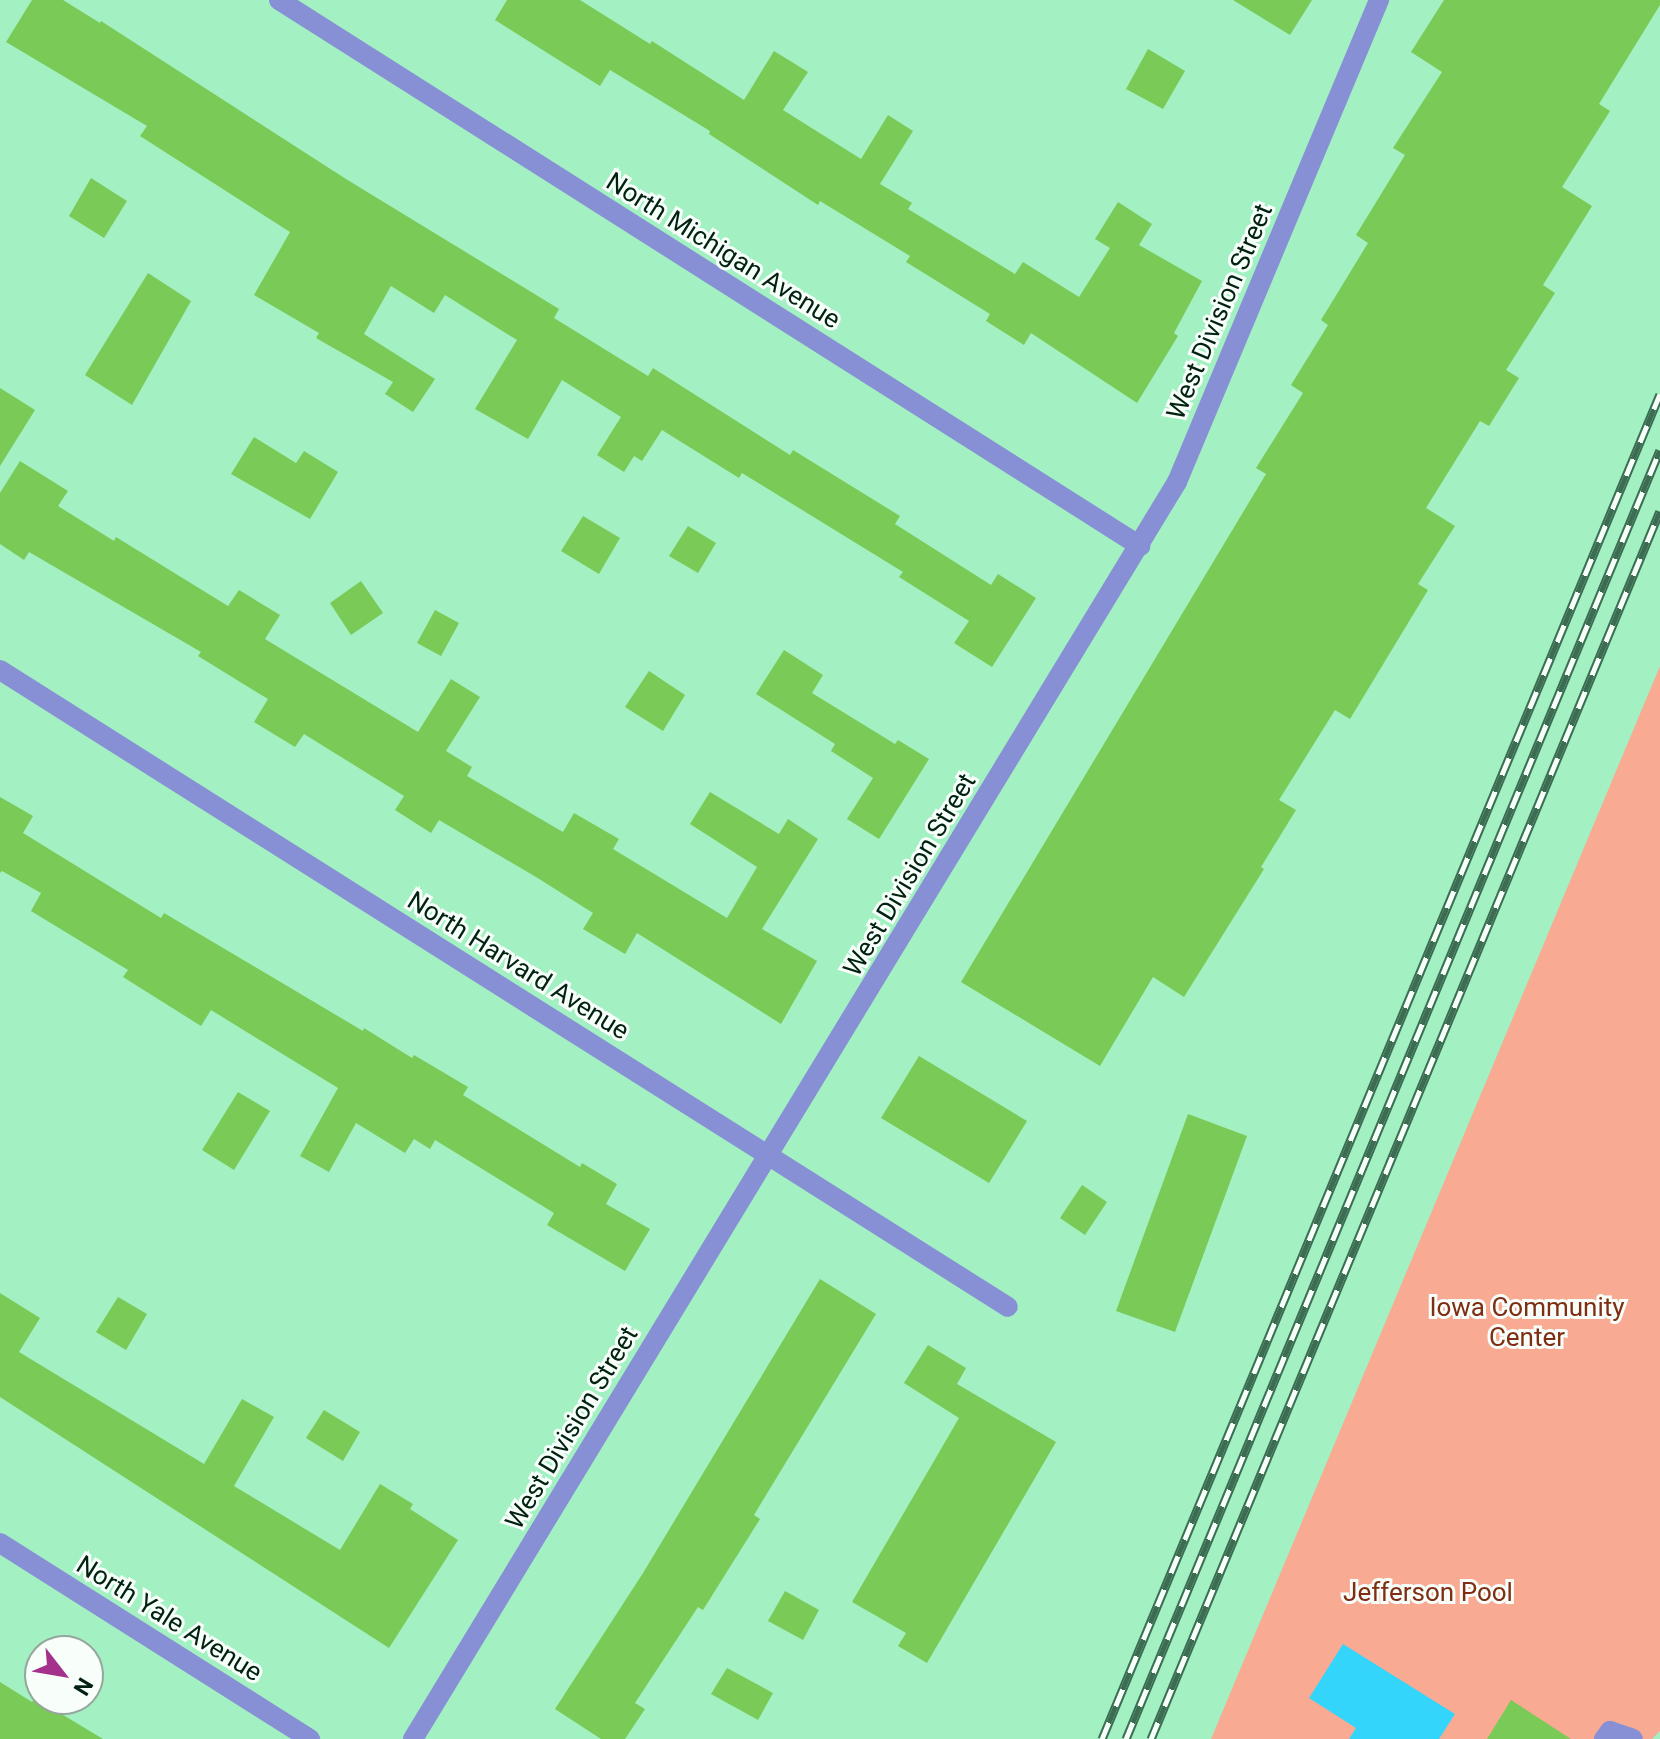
<!DOCTYPE html>
<html>
<head>
<meta charset="utf-8">
<style>
	body { margin:0 }
	#map { position:relative; width:1660px; height:1739px; overflow:hidden; background:#a3f0c2; font-family:Roboto,sans-serif }
	div>[style] { position:absolute }
	.green>* { inset:0; background:#f8aa93 }
	.water>* { inset:0; background:#33d5fa }
	.building>* { inset:0; background:#7aca58 }
	.minor>* { height:20px; margin:-10px; padding:0 10px; transform-origin:10px; border-radius:10px; background:#8790d5 }
	.rail>* { height:9px; margin-top:-4.5px; transform-origin:0; background:repeating-linear-gradient(90deg,#f8fffa 0 18px,#3c6d52 0 36px); box-sizing:border-box; border-block:2px solid #3c6d52 }
	span { translate:-50% -50%; white-space:nowrap; text-align:center; line-height:1.15; -webkit-text-stroke:6px #f8fffa; paint-order:stroke }
	.street-label { font-size:26px; color:#012111 }
	.park-label { font-size:26px; color:#7f2d13 }
	.north { position:absolute; left:24px; top:1635px; width:80px; height:80px; box-sizing:border-box; background:#f8fffa; border:2px solid #95a69d; border-radius:50%; rotate:121deg; font-size:22px; font-weight:700; line-height:32px; text-align:center; color:#012111 }
	.north::after { content:''; display:block; margin:auto; width:28px; height:36px; background:#a4328d; clip-path:polygon(50% 0,100% 100%,50% 72%,0 100%) }
</style>
</head>
<body>
<div id="map">
	<div class="green">
		<i style="clip-path:polygon(1660px 666px,1660px 1731px,1652px 1739px,1211px 1739px)"></i>
	</div>
	<div class="water">
		<i style="clip-path:polygon(1343px 1644px,1455px 1714px,1439px 1739px,1349px 1739px,1356px 1728px,1309px 1698px)"></i>
	</div>
	<div class="building">
		<i style="clip-path:polygon(32px 0,63px 0,100px 23px,101px 21px,346px 179px,559px 309px,554px 318px,648px 376px,653px 368px,790px 455px,793px 450px,900px 516px,895px 524px,991px 585px,998px 574px,1036px 598px,992px 667px,954px 643px,969px 621px,899px 577px,903px 572px,742px 473px,739px 478px,662px 430px,642px 461px,634px 456px,624px 472px,597px 455px,621px 417px,562px 380px,528px 439px,475px 409px,517px 340px,445px 295px,434px 313px,391px 286px,364px 334px,435px 379px,413px 412px,385px 394px,393px 382px,316px 338px,319px 333px,254px 295px,290px 232px,140px 136px,147px 126px,6px 42px)"></i>
		<i style="clip-path:polygon(507px 0,580px 0,650px 44px,652px 41px,744px 100px,774px 51px,808px 72px,783px 110px,861px 159px,888px 115px,913px 131px,880px 184px,912px 203px,908px 209px,1015px 274px,1023px 262px,1079px 297px,1110px 248px,1095px 239px,1118px 202px,1152px 224px,1139px 245px,1202px 281px,1174px 333px,1178px 336px,1137px 403px,1031px 333px,1024px 345px,986px 321px,990px 314px,906px 262px,910px 256px,820px 201px,818px 205px,709px 134px,710px 131px,610px 70px,600px 86px,495px 20px)"></i>
		<i style="clip-path:polygon(1233px 0,1312px 0,1290px 35px)"></i>
		<i style="clip-path:polygon(1444px 0,1660px 0,1660px 5px,1599px 104px,1610px 111px,1562px 187px,1592px 206px,1543px 285px,1555px 293px,1506px 370px,1519px 378px,1489px 426px,1480px 421px,1426px 508px,1455px 526px,1418px 584px,1428px 590px,1350px 719px,1335px 710px,1279px 800px,1296px 810px,1261px 867px,1264px 869px,1184px 997px,1153px 977px,1100px 1066px,961px 982px,1266px 474px,1256px 468px,1303px 393px,1291px 385px,1328px 325px,1321px 320px,1368px 243px,1356px 235px,1405px 155px,1393px 148px,1442px 72px,1411px 52px)"></i>
		<i style="clip-path:polygon(1148px 49px,1185px 71px,1163px 109px,1126px 89px)"></i>
		<i style="clip-path:polygon(91px 178px,127px 201px,104px 238px,69px 216px)"></i>
		<i style="clip-path:polygon(148px 273px,191px 301px,132px 405px,85px 375px)"></i>
		<i style="clip-path:polygon(0 388px,35px 410px,0 466px)"></i>
		<i style="clip-path:polygon(254px 437px,296px 463px,304px 451px,338px 472px,310px 519px,231px 474px)"></i>
		<i style="clip-path:polygon(20px 461px,68px 491px,58px 506px,114px 541px,116px 537px,228px 606px,239px 590px,280px 615px,265px 639px,418px 732px,451px 679px,480px 697px,446px 751px,472px 767px,467px 776px,563px 832px,574px 813px,619px 839px,613px 849px,727px 918px,757px 867px,690px 824px,710px 792px,779px 834px,788px 819px,818px 839px,762px 929px,817px 961px,781px 1024px,637px 933px,625px 954px,583px 929px,593px 913px,536px 877px,439px 820px,431px 833px,395px 810px,404px 796px,304px 734px,295px 747px,254px 722px,268px 699px,198px 656px,201px 652px,29px 552px,24px 560px,0 544px,0 493px)"></i>
		<i style="clip-path:polygon(583px 516px,620px 538px,599px 574px,561px 551px)"></i>
		<i style="clip-path:polygon(688px 526px,716px 543px,698px 573px,669px 556px)"></i>
		<i style="clip-path:polygon(361px 581px,383px 613px,351px 635px,330px 603px)"></i>
		<i style="clip-path:polygon(435px 610px,459px 623px,441px 656px,417px 643px)"></i>
		<i style="clip-path:polygon(784px 650px,823px 675px,812px 693px,895px 744px,898px 740px,929px 759px,879px 839px,847px 819px,873px 778px,831px 751px,835px 744px,756px 694px)"></i>
		<i style="clip-path:polygon(649px 671px,685px 695px,663px 731px,625px 707px)"></i>
		<i style="clip-path:polygon(0 797px,33px 816px,23px 833px,161px 918px,164px 913px,363px 1031px,364px 1028px,412px 1058px,414px 1055px,468px 1087px,463px 1095px,580px 1167px,582px 1163px,617px 1184px,606px 1204px,650px 1229px,625px 1271px,547px 1225px,554px 1213px,435px 1140px,430px 1149px,414px 1139px,405px 1153px,356px 1123px,329px 1172px,300px 1156px,338px 1088px,211px 1010px,201px 1026px,123px 977px,128px 970px,31px 911px,41px 893px,2px 871px,0 873px)"></i>
		<i style="clip-path:polygon(919px 1056px,1027px 1121px,989px 1183px,881px 1118px)"></i>
		<i style="clip-path:polygon(238px 1092px,270px 1111px,234px 1170px,202px 1150px)"></i>
		<i style="clip-path:polygon(1188px 1114px,1247px 1136px,1175px 1332px,1116px 1311px)"></i>
		<i style="clip-path:polygon(1082px 1185px,1107px 1202px,1085px 1235px,1060px 1218px)"></i>
		<i style="clip-path:polygon(820px 1279px,876px 1314px,754px 1515px,760px 1519px,703px 1610px,698px 1607px,635px 1703px,645px 1709px,625px 1739px,601px 1739px,555px 1709px,643px 1573px)"></i>
		<i style="clip-path:polygon(0 1293px,40px 1318px,19px 1352px,204px 1464px,242px 1399px,274px 1417px,234px 1486px,340px 1550px,380px 1484px,413px 1504px,410px 1509px,458px 1540px,389px 1648px,0 1397px)"></i>
		<i style="clip-path:polygon(118px 1297px,147px 1314px,126px 1350px,96px 1332px)"></i>
		<i style="clip-path:polygon(928px 1345px,966px 1368px,957px 1384px,1056px 1442px,927px 1663px,898px 1646px,906px 1633px,852px 1602px,959px 1418px,904px 1383px)"></i>
		<i style="clip-path:polygon(324px 1410px,360px 1432px,343px 1461px,306px 1438px)"></i>
		<i style="clip-path:polygon(785px 1591px,819px 1610px,803px 1640px,768px 1621px)"></i>
		<i style="clip-path:polygon(727px 1668px,773px 1693px,758px 1720px,711px 1694px)"></i>
		<i style="clip-path:polygon(0 1682px,32px 1702px,35px 1698px,103px 1739px,0 1739px)"></i>
		<i style="clip-path:polygon(1511px 1700px,1571px 1739px,1487px 1739px)"></i>
	</div>
	<div class="minor">
		<i style="left:279px;top:0;width:1020px;rotate:32.38deg"></i>
		<i style="left:0;top:670px;width:1192px;rotate:32.29deg"></i>
		<i style="left:0;top:1543px;width:367px;rotate:32.3deg"></i>
		<i style="left:413px;top:1739px;width:1471px;rotate:-58.71deg"></i>
		<i style="left:1177px;top:482px;width:523px;rotate:-67.26deg"></i>
		<i style="left:1604px;top:1739px;width:10px;rotate:-53deg"></i>
		<i style="left:1610px;top:1731px;width:24px;rotate:19deg"></i>
	</div>
	<div class="rail">
		<i style="left:1102px;top:1739px;width:1456px;rotate:-67.47deg"></i>
		<i style="left:1126px;top:1739px;width:1395px;rotate:-67.5deg"></i>
		<i style="left:1151px;top:1739px;width:1329px;rotate:-67.49deg"></i>
	</div>
	<div class="street-label">
		<span style="left:723px;top:251px;rotate:32deg">North Michigan Avenue</span>
		<span style="left:1220px;top:312px;rotate:-67deg">West Division Street</span>
		<span style="left:910px;top:875px;rotate:-59deg">West Division Street</span>
		<span style="left:518px;top:966px;rotate:32deg">North Harvard Avenue</span>
		<span style="left:572px;top:1428px;rotate:-59deg">West Division Street</span>
		<span style="left:169px;top:1619px;rotate:32deg">North Yale Avenue</span>
	</div>
	<div class="park-label">
		<span style="left:1527px;top:1323px">Iowa Community<br>Center</span>
		<span style="left:1428px;top:1593px">Jefferson Pool</span>
	</div>
	<div class="north">N</div>
</div>
</body>
</html>
